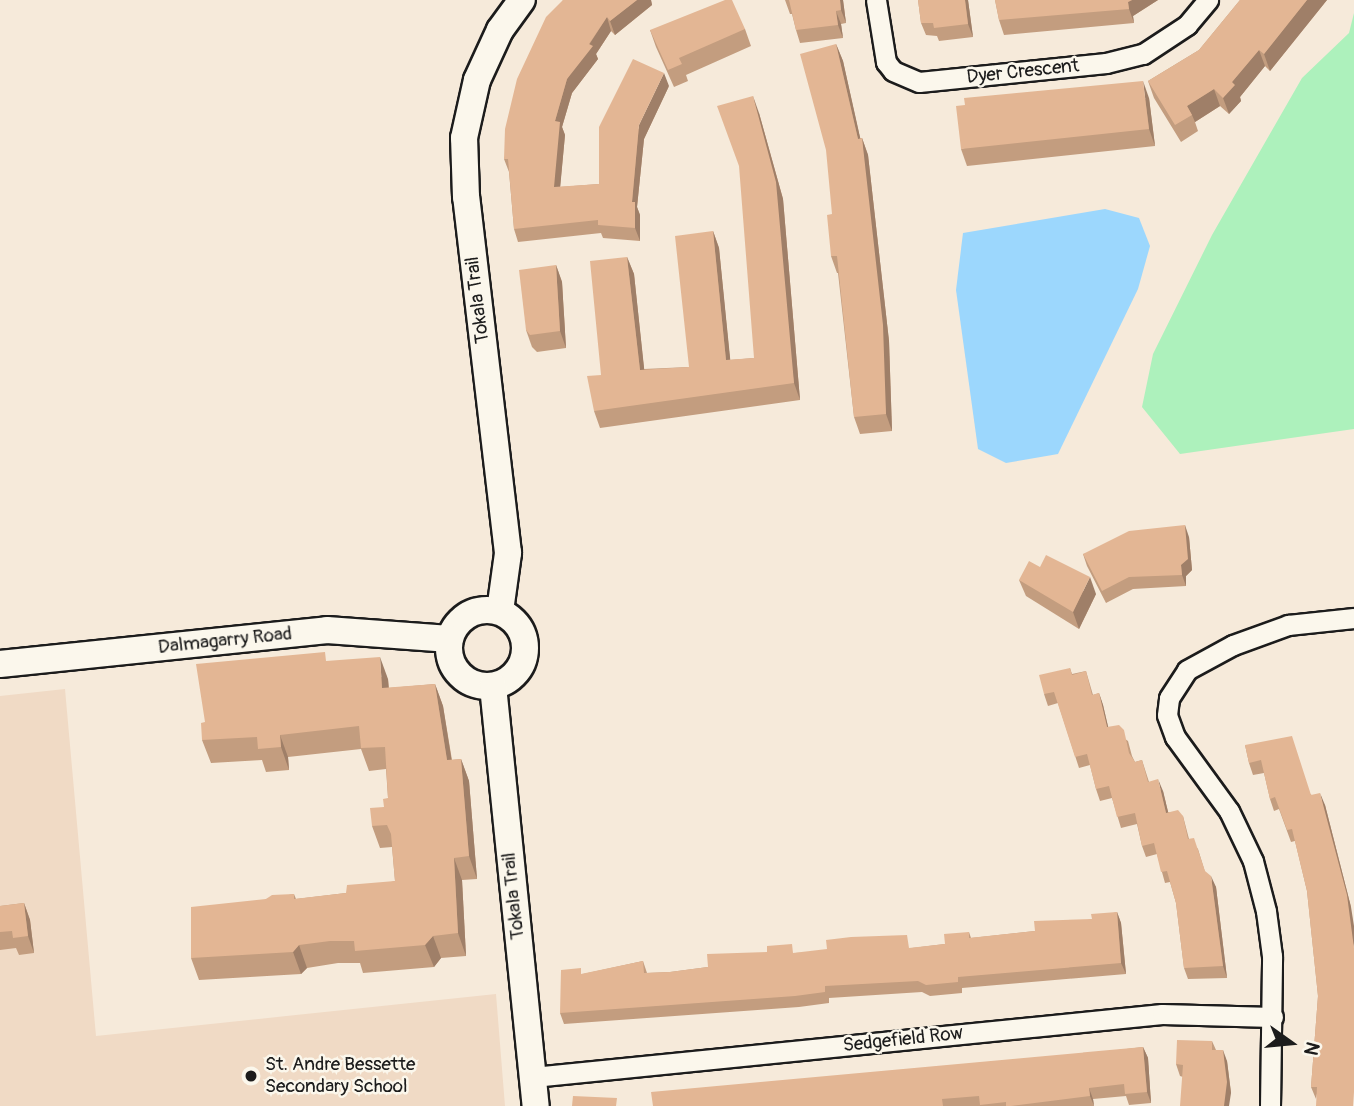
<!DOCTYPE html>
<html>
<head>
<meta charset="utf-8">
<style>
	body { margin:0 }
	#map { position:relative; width:1354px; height:1106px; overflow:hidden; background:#f6eada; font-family:Pangolin,sans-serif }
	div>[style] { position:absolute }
	.built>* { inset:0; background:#f0dac5 }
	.green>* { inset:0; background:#adf1bc }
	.water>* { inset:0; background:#9cd7fd }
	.roads { filter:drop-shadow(2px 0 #1c1c1c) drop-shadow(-2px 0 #1c1c1c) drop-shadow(0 2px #1c1c1c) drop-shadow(0 -2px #1c1c1c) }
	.street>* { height:19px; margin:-9.5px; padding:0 9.5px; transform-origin:9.5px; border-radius:9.5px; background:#fbf7ec }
	.secondary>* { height:26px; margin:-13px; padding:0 13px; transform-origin:13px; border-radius:13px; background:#fbf7ec }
	.secondary>.ring { margin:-13px; padding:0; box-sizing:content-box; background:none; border:26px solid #fbf7ec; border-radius:50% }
	.wall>* { inset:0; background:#c39d7f }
	.shaded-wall>* { inset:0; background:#9f7f68 }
	.building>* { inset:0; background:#e3b694 }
	.dots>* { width:19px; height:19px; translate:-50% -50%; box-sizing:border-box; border:4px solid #fbf7ec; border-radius:50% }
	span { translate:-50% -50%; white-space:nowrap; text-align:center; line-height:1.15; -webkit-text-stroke:5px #fbf7ec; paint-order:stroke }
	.street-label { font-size:19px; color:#1c1c1c }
	.poi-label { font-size:19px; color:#1c1c1c }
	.left { translate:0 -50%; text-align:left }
	.north { position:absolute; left:1256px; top:1008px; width:70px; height:70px; -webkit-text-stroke:5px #fbf7ec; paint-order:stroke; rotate:105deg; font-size:19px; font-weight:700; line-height:28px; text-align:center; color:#1c1c1c }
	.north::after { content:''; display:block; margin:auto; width:24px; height:32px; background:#1c1c1c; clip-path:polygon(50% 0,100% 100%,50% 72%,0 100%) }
</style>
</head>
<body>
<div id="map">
	<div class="built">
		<i style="clip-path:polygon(65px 689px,96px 1036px,496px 994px,505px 1106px,0 1106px,0 696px)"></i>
	</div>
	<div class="green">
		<i style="clip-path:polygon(1354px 13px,1354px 429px,1180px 454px,1142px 407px,1153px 354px,1212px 235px,1302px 78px,1349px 33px)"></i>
	</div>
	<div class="water">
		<i style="clip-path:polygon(1105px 209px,1139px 218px,1150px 246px,1138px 289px,1058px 454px,1006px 463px,978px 449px,956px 290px,963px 233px)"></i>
	</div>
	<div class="roads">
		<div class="street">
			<i style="left:876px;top:0;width:63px;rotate:80.8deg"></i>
			<i style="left:886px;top:62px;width:11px;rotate:52deg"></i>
			<i style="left:893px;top:71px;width:28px;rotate:23deg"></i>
			<i style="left:919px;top:82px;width:188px;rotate:-5.8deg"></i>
			<i style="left:1106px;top:63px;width:38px;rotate:-14deg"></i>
			<i style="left:1143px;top:54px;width:53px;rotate:-33.4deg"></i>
			<i style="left:1187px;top:25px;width:33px;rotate:-50deg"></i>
			<i style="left:533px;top:1077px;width:632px;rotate:-5.72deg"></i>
			<i style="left:1162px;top:1014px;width:111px;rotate:1.5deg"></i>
			<i style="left:1270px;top:1106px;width:150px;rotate:-89.2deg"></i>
			<i style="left:1272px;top:956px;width:45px;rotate:-97.6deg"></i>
			<i style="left:1266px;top:911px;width:52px;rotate:-104.6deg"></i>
			<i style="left:1253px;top:861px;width:55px;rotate:-115.6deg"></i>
			<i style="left:1229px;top:811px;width:92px;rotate:-126.1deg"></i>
			<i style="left:1175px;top:737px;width:23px;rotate:-110deg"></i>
			<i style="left:1167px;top:715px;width:17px;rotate:-83deg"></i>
			<i style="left:1169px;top:698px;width:33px;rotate:-57deg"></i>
			<i style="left:1187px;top:670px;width:52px;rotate:-28.5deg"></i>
			<i style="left:1233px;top:645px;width:59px;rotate:-20deg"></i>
			<i style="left:1288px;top:625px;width:66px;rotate:-6.1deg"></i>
		</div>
		<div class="secondary">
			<i class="ring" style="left:449px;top:610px;width:50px;height:50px"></i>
			<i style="left:500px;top:611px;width:59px;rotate:-82.1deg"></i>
			<i style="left:508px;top:553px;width:358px;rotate:-96.7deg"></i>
			<i style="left:466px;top:197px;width:59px;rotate:-91.9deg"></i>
			<i style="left:464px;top:138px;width:59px;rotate:-77.4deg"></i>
			<i style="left:477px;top:80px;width:55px;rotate:-65.3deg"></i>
			<i style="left:500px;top:30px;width:37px;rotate:-54deg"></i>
			<i style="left:0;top:664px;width:329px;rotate:-5.9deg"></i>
			<i style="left:327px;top:630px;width:123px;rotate:4.2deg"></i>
			<i style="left:493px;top:686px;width:422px;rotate:84.2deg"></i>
		</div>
	</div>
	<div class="wall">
		<i style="clip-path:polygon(563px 0,651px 0,652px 5px,615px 35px,611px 31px,596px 54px,598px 59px,572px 93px,562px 127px,565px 135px,560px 187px,599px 184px,669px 86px,644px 139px,637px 207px,640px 215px,640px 241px,603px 238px,601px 233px,518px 242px,514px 229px,509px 172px,504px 159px)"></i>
		<i style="clip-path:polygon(785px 0,843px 0,846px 23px,841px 24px,843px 38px,800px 43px,796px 30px,792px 14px,790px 14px)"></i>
		<i style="clip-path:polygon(918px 0,968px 0,973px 37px,939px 41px,937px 36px,926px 35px,921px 23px)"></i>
		<i style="clip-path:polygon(995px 0,1158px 0,1133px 16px,1134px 23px,1004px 35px,999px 20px)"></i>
		<i style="clip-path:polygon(1240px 0,1327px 0,1270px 71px,1265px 66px,1240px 97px,1241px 101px,1229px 114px,1220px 106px,1195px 122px,1198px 131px,1181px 142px,1154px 98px,1148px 81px,1199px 50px)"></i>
		<i style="clip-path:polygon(745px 29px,751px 46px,686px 75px,688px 81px,674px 87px,656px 47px,650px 30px)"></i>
		<i style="clip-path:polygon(836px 44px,843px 61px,860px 138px,862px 138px,868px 155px,889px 341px,892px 431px,860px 434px,854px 417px,838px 273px,837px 273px,831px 256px)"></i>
		<i style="clip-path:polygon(1149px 98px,1155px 146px,967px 166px,961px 149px)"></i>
		<i style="clip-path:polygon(759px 113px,783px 199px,800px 400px,600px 428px,594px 411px,601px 375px,627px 257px,634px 274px,644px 369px,689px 367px,713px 231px,719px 248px,730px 360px,754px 358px)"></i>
		<i style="clip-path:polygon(556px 265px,562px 282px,566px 348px,537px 352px,532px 347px,526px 330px)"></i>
		<i style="clip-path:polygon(1189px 537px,1192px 570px,1186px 576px,1186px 586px,1133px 589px,1106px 603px,1087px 566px,1083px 554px)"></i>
		<i style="clip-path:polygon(1019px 580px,1096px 594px,1079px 629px,1026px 596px)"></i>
		<i style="clip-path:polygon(329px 661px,388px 679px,389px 688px,435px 684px,443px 706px,452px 760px,461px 759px,469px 781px,477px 879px,462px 880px,466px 956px,441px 958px,434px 967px,363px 973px,360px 963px,338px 963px,307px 968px,301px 974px,199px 980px,191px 958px,266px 899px,294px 894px,296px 899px,346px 893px,395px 881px,392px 847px,380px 848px,372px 826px,384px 807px,388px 798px,386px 769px,369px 771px,361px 749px,288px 757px,289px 770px,266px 772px,262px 760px,211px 763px,202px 740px,205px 722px)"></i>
		<i style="clip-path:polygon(1070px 668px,1072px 674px,1086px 671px,1093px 695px,1099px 693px,1103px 705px,1108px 727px,1128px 741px,1132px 756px,1135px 762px,1142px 760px,1149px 782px,1163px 791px,1168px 812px,1183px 816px,1189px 839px,1198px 849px,1205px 872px,1216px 887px,1227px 978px,1188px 979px,1184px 968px,1176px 903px,1170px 882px,1165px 883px,1157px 854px,1146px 857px,1142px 846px,1137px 824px,1121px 828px,1112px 798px,1100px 801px,1096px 789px,1090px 765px,1079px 768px,1058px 703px,1048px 706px,1044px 694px)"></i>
		<i style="clip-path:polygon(1245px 745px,1325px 805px,1351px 907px,1316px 1099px,1311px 1087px,1318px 996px,1307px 891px,1295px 841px,1291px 842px,1279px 809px,1274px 811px,1270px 799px,1264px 773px,1253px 775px,1249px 763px)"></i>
		<i style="clip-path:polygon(24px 903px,30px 920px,34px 953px,19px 955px,16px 948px,0 950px,0 906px)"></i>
		<i style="clip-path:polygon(1117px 912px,1121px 923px,1126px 974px,962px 988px,962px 993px,930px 996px,922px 992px,829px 998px,829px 1003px,799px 1007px,564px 1024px,560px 1013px,583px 974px,643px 961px,647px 973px,670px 972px,708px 967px,795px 953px,912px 948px,945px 944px,969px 932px,971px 938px,1035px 931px,1092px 919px)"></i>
		<i style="clip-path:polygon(1212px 1041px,1216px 1050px,1227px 1061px,1231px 1093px,1180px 1076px,1176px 1064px)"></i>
		<i style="clip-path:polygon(1143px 1047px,1148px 1058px,1151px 1103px,1129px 1105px,1126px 1096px,1093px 1099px,1094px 1106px,653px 1106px)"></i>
	</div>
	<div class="shaded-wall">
		<i style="clip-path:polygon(637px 0,651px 0,652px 5px,615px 35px,610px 21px)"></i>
		<i style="clip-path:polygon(840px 0,843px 0,846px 23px,841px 10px)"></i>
		<i style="clip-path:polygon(965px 0,968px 0,973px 37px,968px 24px)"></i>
		<i style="clip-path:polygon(1132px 0,1158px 0,1133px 16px,1134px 23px,1129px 9px,1128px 2px)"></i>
		<i style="clip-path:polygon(1307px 0,1327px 0,1270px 71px,1264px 54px)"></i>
		<i style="clip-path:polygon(836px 11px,841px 24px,843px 38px,838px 25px)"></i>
		<i style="clip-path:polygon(607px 17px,611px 31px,596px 54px,598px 59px,572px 93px,562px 127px,565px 135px,559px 200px,554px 187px,555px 121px,567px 79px)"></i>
		<i style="clip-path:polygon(836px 44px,843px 61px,864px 155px,858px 139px)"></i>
		<i style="clip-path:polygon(1259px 50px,1265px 66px,1240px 97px,1241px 101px,1229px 114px,1223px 98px,1232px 82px)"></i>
		<i style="clip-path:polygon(664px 73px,669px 86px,644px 139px,637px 207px,640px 215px,640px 241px,635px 228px,632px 202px,639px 125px)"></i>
		<i style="clip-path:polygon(1143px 81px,1149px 98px,1155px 146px,1149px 129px)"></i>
		<i style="clip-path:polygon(1214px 89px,1220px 106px,1195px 122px,1192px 115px,1187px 106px)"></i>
		<i style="clip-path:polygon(753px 96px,759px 113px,783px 199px,800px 400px,794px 383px)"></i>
		<i style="clip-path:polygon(862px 138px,868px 155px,889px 341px,892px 431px,886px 414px)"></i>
		<i style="clip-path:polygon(713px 231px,719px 248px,732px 377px,726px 360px)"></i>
		<i style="clip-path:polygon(627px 257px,634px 274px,646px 386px,640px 370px)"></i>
		<i style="clip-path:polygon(556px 265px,562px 282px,566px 348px,560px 331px)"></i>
		<i style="clip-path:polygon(1185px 525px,1189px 537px,1192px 570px,1186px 576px,1186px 586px,1182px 575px,1181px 565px)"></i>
		<i style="clip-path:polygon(1090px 577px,1096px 594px,1079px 629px,1073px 612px)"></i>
		<i style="clip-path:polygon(380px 657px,388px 679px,390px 710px,382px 688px)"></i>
		<i style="clip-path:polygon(435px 684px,443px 706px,455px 782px,447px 760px)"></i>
		<i style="clip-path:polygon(1099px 693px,1103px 705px,1111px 739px,1107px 727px)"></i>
		<i style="clip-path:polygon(280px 735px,288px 757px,289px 770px,281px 747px)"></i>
		<i style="clip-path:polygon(461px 759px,469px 781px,477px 879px,469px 856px)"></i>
		<i style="clip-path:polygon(1158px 779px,1163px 791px,1171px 824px,1166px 813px)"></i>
		<i style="clip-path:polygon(1320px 793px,1325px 805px,1351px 907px,1354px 926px,1354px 948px)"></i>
		<i style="clip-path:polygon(454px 858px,462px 880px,466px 956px,458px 933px)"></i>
		<i style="clip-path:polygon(1211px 876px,1216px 887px,1227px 978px,1223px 966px)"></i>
		<i style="clip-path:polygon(24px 903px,30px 920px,34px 953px,28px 936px)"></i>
		<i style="clip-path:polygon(1117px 912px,1121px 923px,1126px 974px,1121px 963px)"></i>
		<i style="clip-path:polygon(433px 936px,441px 958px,434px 967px,425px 945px)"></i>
		<i style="clip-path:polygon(299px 945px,307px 968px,301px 974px,293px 952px)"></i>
		<i style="clip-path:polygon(1143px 1047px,1148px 1058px,1151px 1103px,1147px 1092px)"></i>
		<i style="clip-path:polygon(1223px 1050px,1227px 1061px,1231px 1093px,1229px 1106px,1224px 1106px)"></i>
		<i style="clip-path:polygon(1089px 1088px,1093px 1099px,1094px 1106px,1090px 1096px)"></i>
	</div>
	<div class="building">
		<i style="clip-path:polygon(563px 0,637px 0,610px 21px,607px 17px,589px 44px,593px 46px,567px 79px,555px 121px,560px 122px,554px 187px,599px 184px,599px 127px,633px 59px,664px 73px,639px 125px,632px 202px,635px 202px,635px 228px,598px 225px,598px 220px,514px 229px,508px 159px,504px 159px,505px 129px,517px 79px,546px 17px)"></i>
		<i style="clip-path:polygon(725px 0,732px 0,745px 29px,679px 58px,682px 64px,668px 70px,650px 30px)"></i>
		<i style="clip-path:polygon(785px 0,840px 0,841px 10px,836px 11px,838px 25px,796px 30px,789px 0)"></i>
		<i style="clip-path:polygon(918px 0,965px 0,968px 24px,934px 28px,933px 23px,921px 23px)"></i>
		<i style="clip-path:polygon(995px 0,1132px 0,1128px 2px,1129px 9px,999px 20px)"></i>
		<i style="clip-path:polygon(1240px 0,1307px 0,1264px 54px,1259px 50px,1232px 82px,1235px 85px,1223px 98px,1214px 89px,1187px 106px,1192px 115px,1175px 125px,1148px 81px,1199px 50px)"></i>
		<i style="clip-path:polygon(836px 44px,858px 139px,862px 138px,883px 325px,886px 414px,854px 417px,837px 256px,831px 256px,827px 215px,832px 214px,826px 150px,800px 54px)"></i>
		<i style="clip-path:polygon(1143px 81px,1149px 129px,961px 149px,956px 106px,965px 105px,964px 98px)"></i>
		<i style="clip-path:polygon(753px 96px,776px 182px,794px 383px,594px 411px,587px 376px,601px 375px,590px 261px,627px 257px,640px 370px,689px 367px,675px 236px,713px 231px,726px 360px,754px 358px,739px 166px,717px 106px)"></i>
		<i style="clip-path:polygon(556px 265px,560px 331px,530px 335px,526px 330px,519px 270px)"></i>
		<i style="clip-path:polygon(1185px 525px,1188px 559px,1181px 565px,1182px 575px,1129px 577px,1102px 591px,1083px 554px,1129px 531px)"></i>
		<i style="clip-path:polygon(1046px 555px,1090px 577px,1073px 612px,1019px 580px,1029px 561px,1040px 567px)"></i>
		<i style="clip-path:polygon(325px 652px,326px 661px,380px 657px,382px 688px,435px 684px,447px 760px,461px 759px,469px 856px,454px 858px,458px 933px,433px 936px,425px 945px,355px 951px,354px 941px,330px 941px,299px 945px,293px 952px,191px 958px,191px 907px,266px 899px,272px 895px,294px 894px,294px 899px,346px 893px,347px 885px,395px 881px,391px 834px,387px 825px,372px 826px,370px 808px,384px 807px,383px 799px,388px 798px,385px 747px,361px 748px,359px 726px,280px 735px,281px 747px,258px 749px,257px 737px,202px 740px,201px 723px,205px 722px,196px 664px)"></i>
		<i style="clip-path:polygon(1070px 668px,1072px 675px,1086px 671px,1092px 695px,1099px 693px,1107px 727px,1119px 725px,1124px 730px,1129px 753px,1135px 762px,1142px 760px,1148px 782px,1158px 779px,1166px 813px,1178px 810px,1183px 816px,1188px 839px,1194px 838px,1205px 871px,1211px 876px,1223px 966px,1184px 968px,1176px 903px,1167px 871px,1161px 872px,1154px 843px,1142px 846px,1135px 813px,1117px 817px,1109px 786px,1096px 789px,1087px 754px,1075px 757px,1054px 692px,1044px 694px,1039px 675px)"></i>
		<i style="clip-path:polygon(1292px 736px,1311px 795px,1320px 793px,1347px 895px,1354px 948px,1354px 1092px,1353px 1106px,1316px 1106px,1317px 1087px,1311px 1087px,1318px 996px,1307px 891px,1292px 829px,1287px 830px,1275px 797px,1270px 799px,1261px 760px,1249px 763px,1245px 745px)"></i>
		<i style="clip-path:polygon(24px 903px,28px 936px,13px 938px,12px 931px,0 932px,0 906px)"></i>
		<i style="clip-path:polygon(1117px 912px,1121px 963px,958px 977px,958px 982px,926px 985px,918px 981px,825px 986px,825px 992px,795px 996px,560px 1013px,561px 970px,581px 968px,581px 974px,643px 961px,644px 973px,670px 972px,708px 967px,707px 954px,767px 952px,767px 946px,792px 944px,793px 953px,827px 949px,826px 940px,851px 937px,907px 935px,909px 948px,945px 944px,944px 934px,969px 932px,969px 938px,1035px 931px,1034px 921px,1092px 919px,1091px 914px)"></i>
		<i style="clip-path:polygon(1177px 1040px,1212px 1041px,1212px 1050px,1223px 1050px,1227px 1082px,1224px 1106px,1180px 1106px,1183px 1065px,1176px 1064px)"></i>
		<i style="clip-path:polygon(1143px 1047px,1147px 1092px,1125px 1094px,1124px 1084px,1089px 1088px,1090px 1096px,1011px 1106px,1006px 1106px,1006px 1102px,980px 1105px,979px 1096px,942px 1099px,943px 1106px,653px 1106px,651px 1092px)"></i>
		<i style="clip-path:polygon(573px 1096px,617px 1098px,616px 1106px,572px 1106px)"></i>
	</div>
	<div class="dots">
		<i style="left:251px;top:1076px;background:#1c1c1c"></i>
	</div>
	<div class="street-label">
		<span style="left:1023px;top:72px;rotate:-6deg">Dyer Crescent</span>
		<span style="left:478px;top:300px;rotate:-97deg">Tokala Trail</span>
		<span style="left:225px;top:641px;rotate:-6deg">Dalmagarry Road</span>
		<span style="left:514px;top:896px;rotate:-96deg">Tokala Trail</span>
		<span style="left:903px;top:1040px;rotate:-6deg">Sedgefield Row</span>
	</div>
	<div class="poi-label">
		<span class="left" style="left:265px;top:1076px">St. Andre Bessette<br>Secondary School</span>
	</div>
	<div class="north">N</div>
</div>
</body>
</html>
